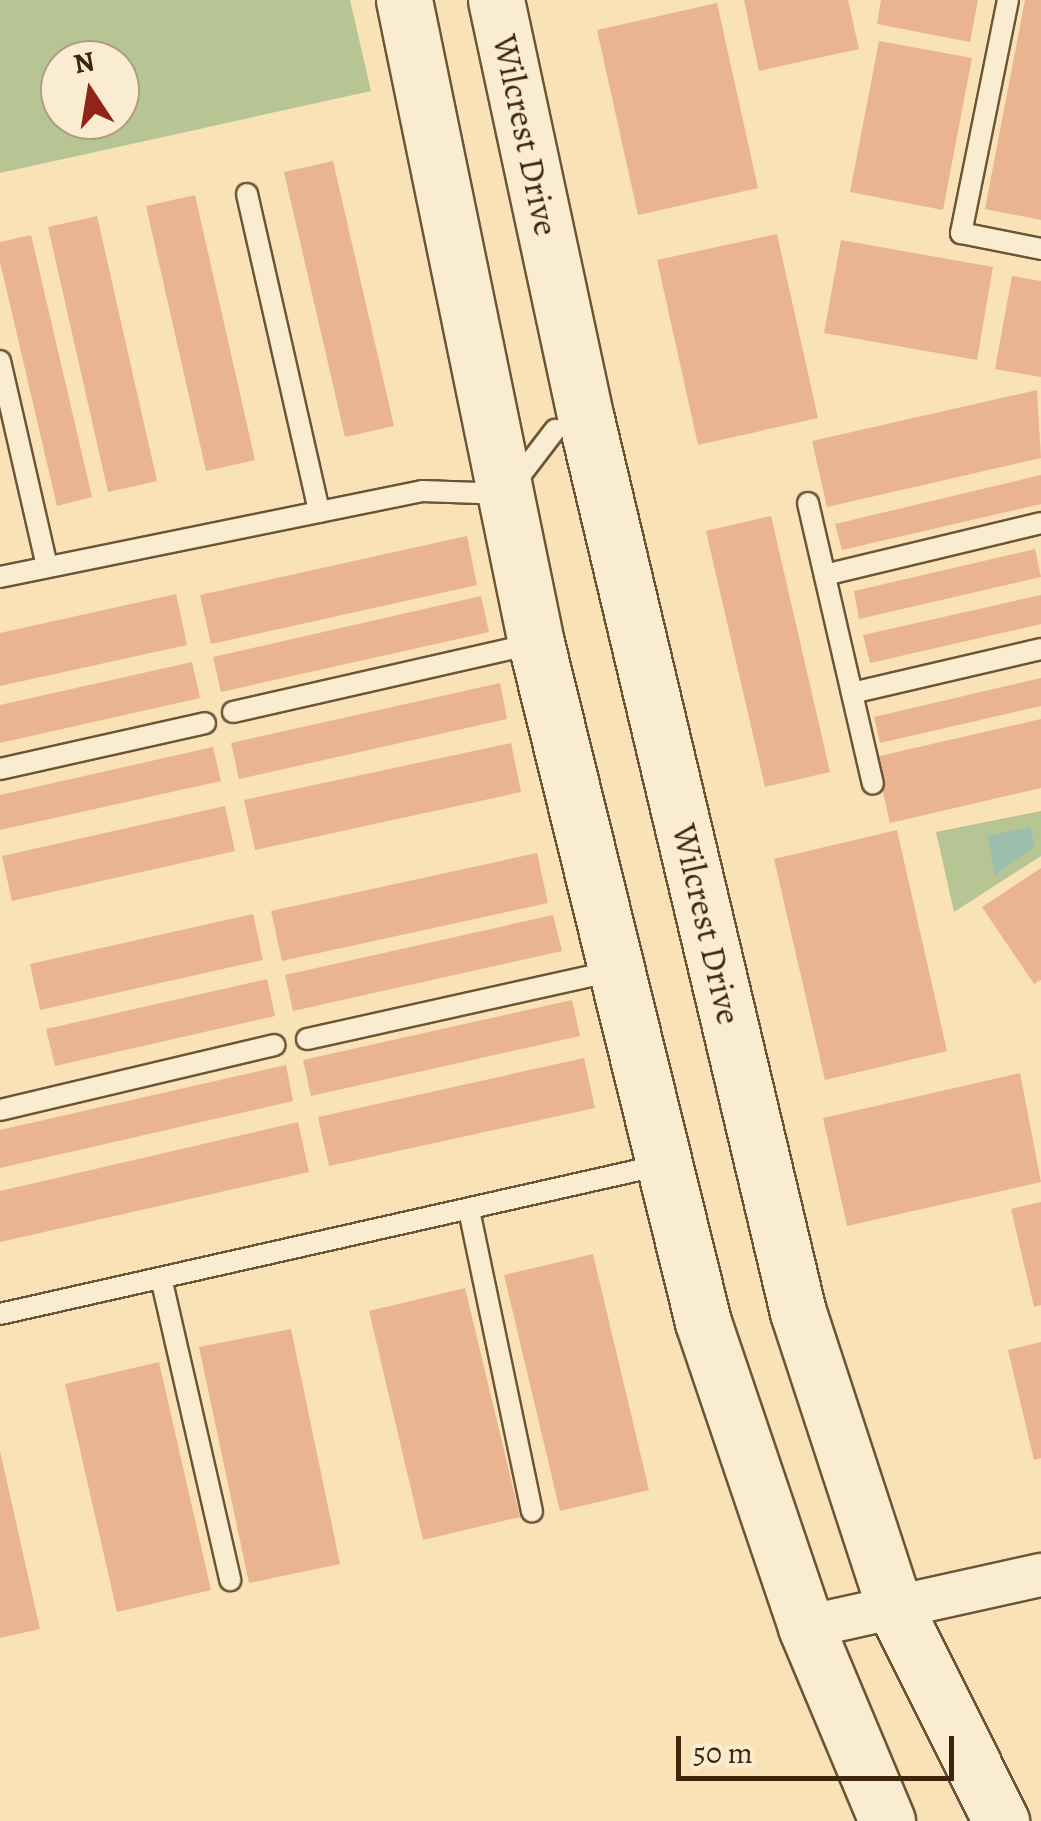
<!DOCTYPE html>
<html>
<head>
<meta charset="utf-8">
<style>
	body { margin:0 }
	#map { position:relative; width:1041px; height:1821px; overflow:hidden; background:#f8e2b6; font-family:Alegreya,serif }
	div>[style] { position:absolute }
	.green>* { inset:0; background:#b7c493 }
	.water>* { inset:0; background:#9dbeae }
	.building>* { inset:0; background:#ebb490 }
	.roads { filter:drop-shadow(2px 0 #6c5536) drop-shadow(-2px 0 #6c5536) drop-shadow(0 2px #6c5536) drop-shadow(0 -2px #6c5536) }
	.service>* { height:20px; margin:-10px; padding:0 10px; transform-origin:10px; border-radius:10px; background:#faecd0 }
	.minor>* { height:42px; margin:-21px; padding:0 21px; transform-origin:21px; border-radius:21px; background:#faecd0 }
	.secondary>* { height:55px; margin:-27.5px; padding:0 27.5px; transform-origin:27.5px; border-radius:27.5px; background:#faecd0 }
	span { translate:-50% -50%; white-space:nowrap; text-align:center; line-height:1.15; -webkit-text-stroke:8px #faecd0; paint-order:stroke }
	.street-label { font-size:35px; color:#3e260c }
	.north { position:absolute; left:40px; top:40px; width:100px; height:100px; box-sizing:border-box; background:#faecd0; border:2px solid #af9d82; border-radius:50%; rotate:348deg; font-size:28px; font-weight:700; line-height:40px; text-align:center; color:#3e260c }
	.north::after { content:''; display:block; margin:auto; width:35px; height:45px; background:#8f2418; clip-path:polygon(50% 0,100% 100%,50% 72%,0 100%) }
	.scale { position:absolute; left:676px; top:1736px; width:278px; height:45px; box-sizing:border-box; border:5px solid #3e260c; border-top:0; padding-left:12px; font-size:30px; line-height:35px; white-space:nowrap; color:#3e260c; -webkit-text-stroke:8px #faecd0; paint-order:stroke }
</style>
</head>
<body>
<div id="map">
	<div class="green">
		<i style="clip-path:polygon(evenodd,0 0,350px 0,371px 91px,0 173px,0 0,120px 60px,120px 120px,60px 120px,60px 60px,120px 60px)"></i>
		<i style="clip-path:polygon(1041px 811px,1041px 856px,954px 912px,936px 832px)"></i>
	</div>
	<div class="water">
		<i style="clip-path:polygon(1030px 827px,1035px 846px,995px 875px,987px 836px)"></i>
	</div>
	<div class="building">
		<i style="clip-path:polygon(744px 0,848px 0,859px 49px,759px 71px)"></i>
		<i style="clip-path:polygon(881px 0,978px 0,970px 42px,877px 24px)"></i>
		<i style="clip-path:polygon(1025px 0,1041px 0,1041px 220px,985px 209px)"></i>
		<i style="clip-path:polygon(717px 3px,758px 188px,638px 215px,597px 30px)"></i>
		<i style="clip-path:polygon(879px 41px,972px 58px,943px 210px,850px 192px)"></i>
		<i style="clip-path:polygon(333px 161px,394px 426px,345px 437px,284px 172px)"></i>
		<i style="clip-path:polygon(195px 195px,255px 460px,206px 471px,146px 206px)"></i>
		<i style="clip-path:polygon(97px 216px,157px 481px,108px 492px,48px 227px)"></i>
		<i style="clip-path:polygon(777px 234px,818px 418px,698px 445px,657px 260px)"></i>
		<i style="clip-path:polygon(31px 235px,92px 497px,57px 506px,0 262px,0 242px)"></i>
		<i style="clip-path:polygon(841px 240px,993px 267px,977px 360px,824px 333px)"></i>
		<i style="clip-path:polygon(1012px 276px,1041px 281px,1041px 377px,995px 369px)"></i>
		<i style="clip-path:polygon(1037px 390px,1041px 458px,827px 507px,812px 441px)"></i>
		<i style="clip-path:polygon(1041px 475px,1041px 504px,842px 550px,835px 524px)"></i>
		<i style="clip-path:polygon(771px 516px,830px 772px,765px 787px,706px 531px)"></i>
		<i style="clip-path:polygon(467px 536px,477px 585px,211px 644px,200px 595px)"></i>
		<i style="clip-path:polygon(1035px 549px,1041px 577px,859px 619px,854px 591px)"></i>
		<i style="clip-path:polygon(176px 594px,187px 645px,0 686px,0 633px)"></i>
		<i style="clip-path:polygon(1041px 595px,1041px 624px,870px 663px,863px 635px)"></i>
		<i style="clip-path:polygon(481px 596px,489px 632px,221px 692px,213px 657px)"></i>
		<i style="clip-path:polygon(192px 662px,200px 698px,0 743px,0 705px)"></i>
		<i style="clip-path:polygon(1041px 678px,1041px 706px,880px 743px,874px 717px)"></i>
		<i style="clip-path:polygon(500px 683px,507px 719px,239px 779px,231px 743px)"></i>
		<i style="clip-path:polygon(1041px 719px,1041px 788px,890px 823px,875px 757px)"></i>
		<i style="clip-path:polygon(511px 743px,521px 792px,255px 850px,244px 800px)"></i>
		<i style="clip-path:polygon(213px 747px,221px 781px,0 830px,0 795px)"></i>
		<i style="clip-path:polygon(225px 806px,235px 851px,12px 901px,2px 856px)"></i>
		<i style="clip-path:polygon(897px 830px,947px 1051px,825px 1080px,774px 859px)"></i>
		<i style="clip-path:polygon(537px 853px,548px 903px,282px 961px,271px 911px)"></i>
		<i style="clip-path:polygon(1041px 868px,1041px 980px,1034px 984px,982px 907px)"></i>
		<i style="clip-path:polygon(253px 914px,263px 960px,40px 1010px,30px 964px)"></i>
		<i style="clip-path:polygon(553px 915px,562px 951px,293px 1011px,285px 975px)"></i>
		<i style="clip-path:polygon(267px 979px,275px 1016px,55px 1066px,46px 1029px)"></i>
		<i style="clip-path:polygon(572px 1000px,580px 1036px,311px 1096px,303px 1060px)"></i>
		<i style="clip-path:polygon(584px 1058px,595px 1108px,329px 1166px,318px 1117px)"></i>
		<i style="clip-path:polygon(286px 1065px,293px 1101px,0 1168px,0 1130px)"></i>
		<i style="clip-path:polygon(1020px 1073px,1041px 1182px,847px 1226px,823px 1118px)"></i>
		<i style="clip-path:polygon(298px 1122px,309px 1172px,0 1242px,0 1191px)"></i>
		<i style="clip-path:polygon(1041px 1202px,1041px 1305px,1034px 1307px,1011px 1209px)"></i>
		<i style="clip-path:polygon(593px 1254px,649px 1490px,560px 1511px,504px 1275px)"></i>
		<i style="clip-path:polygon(465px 1288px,520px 1517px,423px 1540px,369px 1311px)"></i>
		<i style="clip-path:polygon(291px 1329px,340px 1564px,249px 1583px,199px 1347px)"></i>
		<i style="clip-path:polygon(1041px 1342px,1041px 1458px,1034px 1460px,1008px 1350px)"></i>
		<i style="clip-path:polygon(159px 1362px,211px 1590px,117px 1612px,65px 1384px)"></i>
		<i style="clip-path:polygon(0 1451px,40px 1629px,0 1638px)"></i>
	</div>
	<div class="roads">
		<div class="service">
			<i style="left:1008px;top:0;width:238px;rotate:101.4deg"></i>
			<i style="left:961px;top:233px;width:82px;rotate:11.3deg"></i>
			<i style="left:247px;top:194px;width:326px;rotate:77.2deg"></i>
			<i style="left:0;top:361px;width:211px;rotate:77.1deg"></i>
			<i style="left:808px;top:503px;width:288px;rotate:77deg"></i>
			<i style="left:825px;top:575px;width:222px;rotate:-13.5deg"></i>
			<i style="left:0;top:577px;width:431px;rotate:-11.5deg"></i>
			<i style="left:422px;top:491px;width:84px;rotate:2deg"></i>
			<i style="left:506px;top:494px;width:81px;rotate:-52.6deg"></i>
			<i style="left:852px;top:693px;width:194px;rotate:-13.1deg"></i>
			<i style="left:233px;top:712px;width:308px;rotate:-12.8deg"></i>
			<i style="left:0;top:769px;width:210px;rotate:-12.6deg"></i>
			<i style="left:307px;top:1039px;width:313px;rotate:-12.5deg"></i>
			<i style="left:0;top:1110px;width:282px;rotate:-13.3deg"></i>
			<i style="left:469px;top:1210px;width:308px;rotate:78.2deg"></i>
			<i style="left:162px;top:1282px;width:306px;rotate:77.1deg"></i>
			<i style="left:0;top:1314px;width:678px;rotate:-12.7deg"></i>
		</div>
		<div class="minor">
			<i style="left:806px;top:1627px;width:241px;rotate:-12.5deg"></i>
		</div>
		<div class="secondary">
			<i style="left:404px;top:0;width:656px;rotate:78.4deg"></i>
			<i style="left:536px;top:643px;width:699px;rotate:76.18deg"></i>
			<i style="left:703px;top:1322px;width:322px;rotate:71.3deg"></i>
			<i style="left:806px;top:1627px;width:210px;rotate:67.3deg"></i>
			<i style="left:496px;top:0;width:429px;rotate:77.9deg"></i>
			<i style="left:586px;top:419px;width:918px;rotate:76.65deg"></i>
			<i style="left:798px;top:1312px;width:311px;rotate:71.9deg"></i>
			<i style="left:895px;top:1608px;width:238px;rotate:63.5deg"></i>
		</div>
	</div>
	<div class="street-label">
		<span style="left:526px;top:135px;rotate:78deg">Wilcrest Drive</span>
		<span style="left:707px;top:924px;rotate:77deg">Wilcrest Drive</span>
	</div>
	<div class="north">N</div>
	<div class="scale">50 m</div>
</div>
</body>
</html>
